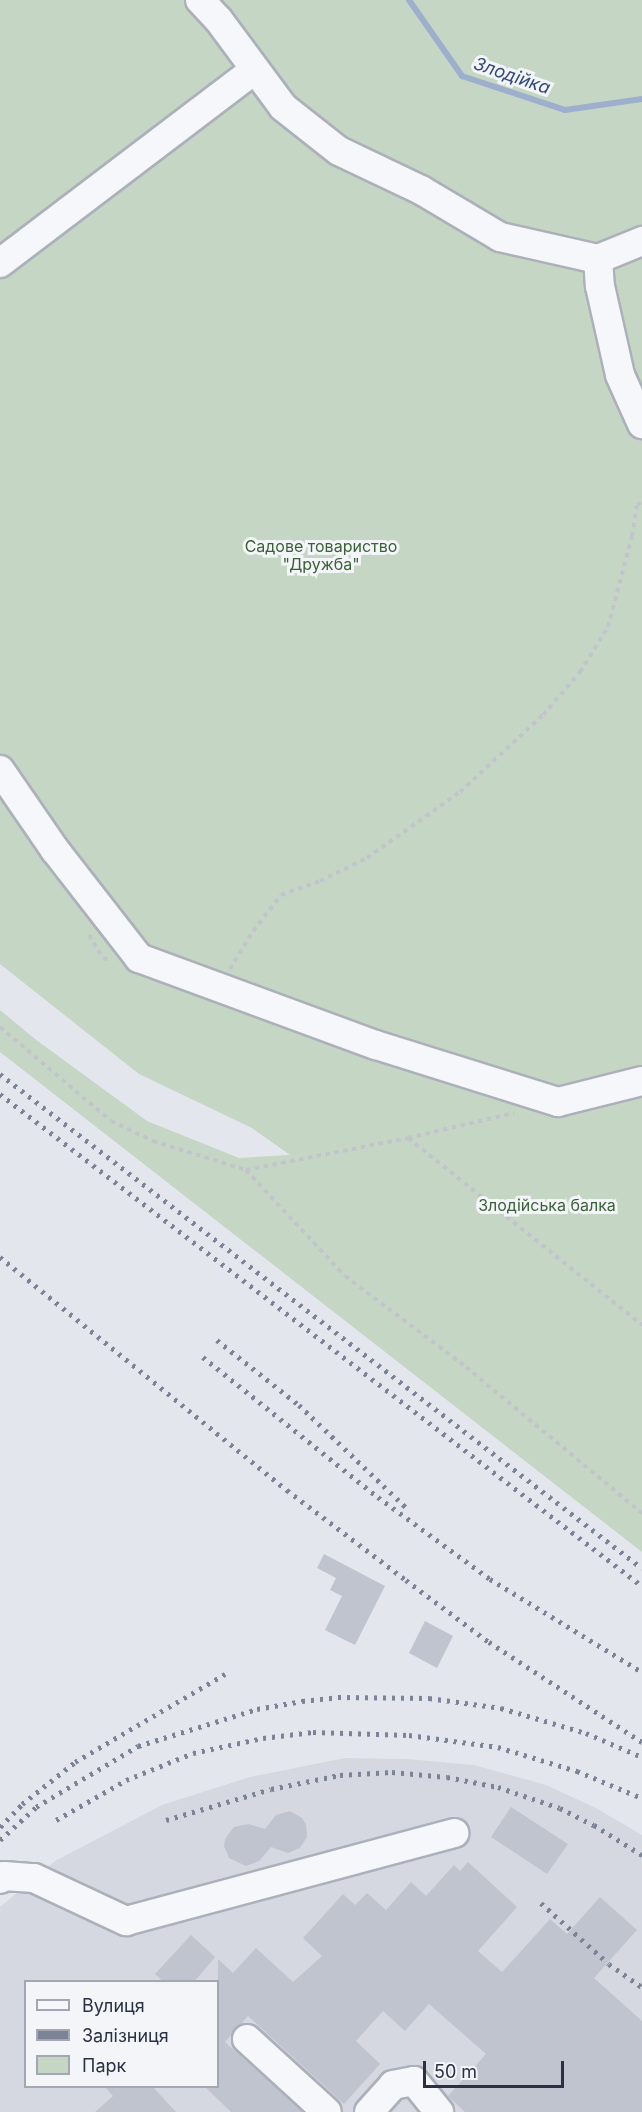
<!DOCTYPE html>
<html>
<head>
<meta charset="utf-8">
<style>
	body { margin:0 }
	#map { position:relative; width:642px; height:2112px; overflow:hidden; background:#e3e6ec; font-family:Inter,sans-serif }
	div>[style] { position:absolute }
	.built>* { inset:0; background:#d5d8e1 }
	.green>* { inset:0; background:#c6d6c4 }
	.stream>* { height:6px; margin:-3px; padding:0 3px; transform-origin:3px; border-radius:3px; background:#9dafcd }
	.building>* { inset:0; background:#c0c4cf }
	.path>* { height:4px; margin-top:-2px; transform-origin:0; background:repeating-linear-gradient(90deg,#c1c4cb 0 4.5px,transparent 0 9px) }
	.roads { filter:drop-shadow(2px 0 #acb0ba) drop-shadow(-2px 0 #acb0ba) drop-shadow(0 2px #acb0ba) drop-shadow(0 -2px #acb0ba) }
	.minor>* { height:28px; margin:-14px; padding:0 14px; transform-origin:14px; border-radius:14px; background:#f6f7fa }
	.rail>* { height:4.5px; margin-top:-2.25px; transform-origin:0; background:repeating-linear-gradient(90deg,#7c8396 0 3px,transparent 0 9px) }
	span { translate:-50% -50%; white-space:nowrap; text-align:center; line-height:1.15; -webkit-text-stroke:6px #f3f5f9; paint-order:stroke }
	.park-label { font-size:16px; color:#3a6137 }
	.water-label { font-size:18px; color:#324a7b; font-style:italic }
	.legend { position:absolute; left:24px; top:1980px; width:195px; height:108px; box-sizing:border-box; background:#f3f5f9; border:2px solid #a3a7b1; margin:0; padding:8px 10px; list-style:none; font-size:18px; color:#2a3145 }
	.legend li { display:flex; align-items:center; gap:12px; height:30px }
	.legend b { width:30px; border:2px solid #a3a7b1 }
	.scale { position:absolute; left:423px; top:2061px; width:141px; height:27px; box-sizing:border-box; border:3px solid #2a3145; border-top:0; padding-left:8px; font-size:18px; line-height:21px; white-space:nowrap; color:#2a3145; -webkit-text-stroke:4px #f3f5f9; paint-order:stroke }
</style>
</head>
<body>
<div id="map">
	<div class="built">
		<i style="clip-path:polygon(evenodd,345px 1758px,407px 1759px,474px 1765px,546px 1785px,596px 1808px,642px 1835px,642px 2112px,0 2112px,0 1907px,55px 1861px,162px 1805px,250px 1777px,345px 1758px,26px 1982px,218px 1982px,218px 2086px,26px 2086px,26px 1982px)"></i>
	</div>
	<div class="green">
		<i style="clip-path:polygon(0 0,642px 0,642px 1552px,0 1052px,0 1010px,35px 1039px,147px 1121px,239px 1158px,290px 1155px,252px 1128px,139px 1074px,0 964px)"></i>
	</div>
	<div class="stream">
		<i style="left:409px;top:0;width:93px;rotate:55.1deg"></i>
		<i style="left:462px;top:76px;width:108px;rotate:18.3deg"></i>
		<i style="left:565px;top:110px;width:78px;rotate:-8.1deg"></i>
	</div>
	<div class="building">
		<i style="clip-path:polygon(324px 1554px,385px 1586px,355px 1645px,325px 1630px,342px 1596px,330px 1590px,336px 1578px,317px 1568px)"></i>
		<i style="clip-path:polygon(425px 1621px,453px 1636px,437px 1668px,409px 1653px)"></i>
		<i style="clip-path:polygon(511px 1807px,568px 1844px,547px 1874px,491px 1837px)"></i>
		<i style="clip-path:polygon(290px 1811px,302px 1818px,306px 1824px,307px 1837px,300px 1848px,288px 1853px,271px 1847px,259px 1861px,246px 1866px,229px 1858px,224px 1846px,225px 1839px,234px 1827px,248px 1824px,265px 1829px,276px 1815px)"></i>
		<i style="clip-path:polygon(468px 1862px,517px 1907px,478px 1951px,502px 1972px,550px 1919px,567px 1934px,600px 1897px,637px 1930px,594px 1978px,642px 2021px,642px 2112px,465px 2112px,448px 2096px,486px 2054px,429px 2004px,405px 2031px,383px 2011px,356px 2041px,380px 2064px,344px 2104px,248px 2016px,225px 2042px,302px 2112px,231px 2112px,204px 2086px,218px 2086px,218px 1959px,233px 1973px,256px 1948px,293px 1982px,322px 1956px,303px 1938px,343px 1894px,355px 1905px,367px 1893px,386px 1910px,411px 1882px,426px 1896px,454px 1865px,460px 1871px)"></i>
		<i style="clip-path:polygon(191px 1935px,215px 1957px,194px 1982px,164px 1982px,155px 1974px)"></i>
		<i style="clip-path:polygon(104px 2086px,152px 2086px,176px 2112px,95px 2112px,113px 2096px)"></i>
	</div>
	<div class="path">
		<i style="left:89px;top:935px;width:27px;rotate:59deg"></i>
		<i style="left:103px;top:958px;width:8px;rotate:14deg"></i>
		<i style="left:230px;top:969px;width:44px;rotate:-58.8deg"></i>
		<i style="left:253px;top:931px;width:46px;rotate:-52.1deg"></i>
		<i style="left:281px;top:895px;width:41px;rotate:-19.7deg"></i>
		<i style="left:320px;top:881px;width:52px;rotate:-26.1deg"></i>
		<i style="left:367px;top:858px;width:114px;rotate:-35.4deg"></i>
		<i style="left:460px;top:792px;width:113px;rotate:-42.9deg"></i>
		<i style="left:543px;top:715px;width:57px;rotate:-49.3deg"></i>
		<i style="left:580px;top:672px;width:53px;rotate:-58.1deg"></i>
		<i style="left:608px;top:627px;width:94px;rotate:-75.2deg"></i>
		<i style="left:632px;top:536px;width:31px;rotate:-81deg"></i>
		<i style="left:637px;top:505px;width:6px;rotate:-31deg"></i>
		<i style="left:0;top:1027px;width:145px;rotate:40.3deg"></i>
		<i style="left:111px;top:1121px;width:47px;rotate:25.5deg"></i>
		<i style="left:153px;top:1141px;width:97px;rotate:17.3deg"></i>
		<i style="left:246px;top:1170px;width:145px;rotate:47deg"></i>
		<i style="left:345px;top:1276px;width:151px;rotate:36.9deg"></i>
		<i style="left:466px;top:1367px;width:229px;rotate:39.7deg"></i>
		<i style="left:408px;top:1138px;width:300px;rotate:38.6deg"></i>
		<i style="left:246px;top:1170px;width:165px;rotate:-11.2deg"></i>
		<i style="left:408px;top:1138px;width:109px;rotate:-13.3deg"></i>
	</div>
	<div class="roads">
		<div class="minor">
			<i style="left:200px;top:0;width:26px;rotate:47deg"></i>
			<i style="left:218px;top:19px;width:109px;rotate:53.5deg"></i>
			<i style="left:283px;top:107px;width:71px;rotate:38.2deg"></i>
			<i style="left:339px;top:151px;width:91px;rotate:25.4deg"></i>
			<i style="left:421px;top:190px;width:92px;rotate:30.7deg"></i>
			<i style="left:500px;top:237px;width:100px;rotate:12.7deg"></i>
			<i style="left:598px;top:259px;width:48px;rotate:-22.2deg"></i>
			<i style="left:598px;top:259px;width:27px;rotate:86deg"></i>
			<i style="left:600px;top:286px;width:91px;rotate:77.3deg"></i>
			<i style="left:620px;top:375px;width:54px;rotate:65.8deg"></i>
			<i style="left:0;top:263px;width:319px;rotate:-37.2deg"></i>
			<i style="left:0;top:770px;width:97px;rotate:55.5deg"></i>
			<i style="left:55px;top:850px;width:137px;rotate:52.1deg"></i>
			<i style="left:139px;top:958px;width:252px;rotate:20.2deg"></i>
			<i style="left:376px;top:1045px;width:191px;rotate:17.4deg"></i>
			<i style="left:558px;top:1102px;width:87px;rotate:-14deg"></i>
			<i style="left:0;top:1879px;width:5px;rotate:-37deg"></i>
			<i style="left:4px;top:1876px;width:30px;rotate:4deg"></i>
			<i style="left:34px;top:1878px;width:102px;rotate:25.1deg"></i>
			<i style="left:126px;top:1921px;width:340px;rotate:-15deg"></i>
			<i style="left:247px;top:2039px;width:108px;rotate:42.4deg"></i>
			<i style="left:369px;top:2112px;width:36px;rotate:-48deg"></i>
			<i style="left:393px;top:2085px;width:21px;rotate:-11deg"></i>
			<i style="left:414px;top:2081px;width:40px;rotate:51deg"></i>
		</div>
	</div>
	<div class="rail">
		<i style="left:0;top:1074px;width:810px;rotate:37.58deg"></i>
		<i style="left:0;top:1094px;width:809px;rotate:37.46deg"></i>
		<i style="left:0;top:1257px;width:370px;rotate:39.1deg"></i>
		<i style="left:287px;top:1490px;width:149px;rotate:37.1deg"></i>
		<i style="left:406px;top:1580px;width:104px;rotate:36.8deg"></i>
		<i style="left:489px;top:1642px;width:183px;rotate:33.2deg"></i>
		<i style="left:217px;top:1340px;width:105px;rotate:38.4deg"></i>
		<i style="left:299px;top:1405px;width:152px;rotate:43.7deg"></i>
		<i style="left:203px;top:1357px;width:224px;rotate:38.7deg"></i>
		<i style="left:378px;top:1497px;width:139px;rotate:36.2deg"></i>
		<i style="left:490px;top:1579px;width:178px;rotate:31.5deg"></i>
		<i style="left:56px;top:1820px;width:81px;rotate:-29.7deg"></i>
		<i style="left:126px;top:1780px;width:72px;rotate:-21.9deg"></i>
		<i style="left:193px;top:1753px;width:72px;rotate:-12.1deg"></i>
		<i style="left:263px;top:1738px;width:50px;rotate:-6.8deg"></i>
		<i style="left:313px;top:1732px;width:96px;rotate:1.8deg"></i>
		<i style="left:409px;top:1735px;width:90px;rotate:7.7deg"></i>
		<i style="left:498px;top:1747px;width:83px;rotate:16.9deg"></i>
		<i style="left:577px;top:1771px;width:70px;rotate:22.6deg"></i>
		<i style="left:166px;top:1820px;width:109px;rotate:-16.4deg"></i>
		<i style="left:271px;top:1789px;width:70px;rotate:-11.5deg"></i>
		<i style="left:340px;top:1775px;width:52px;rotate:-3.3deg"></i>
		<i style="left:392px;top:1772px;width:55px;rotate:5.2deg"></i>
		<i style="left:447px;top:1777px;width:52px;rotate:11.1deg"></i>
		<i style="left:498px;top:1787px;width:65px;rotate:18.7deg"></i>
		<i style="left:560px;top:1808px;width:38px;rotate:27deg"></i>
		<i style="left:594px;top:1825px;width:57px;rotate:32deg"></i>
		<i style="left:0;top:1827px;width:32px;rotate:-46deg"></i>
		<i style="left:22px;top:1804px;width:68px;rotate:-38.4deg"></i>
		<i style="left:75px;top:1762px;width:174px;rotate:-30.4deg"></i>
		<i style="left:0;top:1840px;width:49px;rotate:-42.5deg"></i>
		<i style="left:36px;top:1807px;width:119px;rotate:-30.9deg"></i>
		<i style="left:138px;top:1746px;width:125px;rotate:-17.3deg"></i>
		<i style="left:257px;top:1709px;width:46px;rotate:-10.1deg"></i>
		<i style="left:302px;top:1701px;width:36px;rotate:-6deg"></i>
		<i style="left:338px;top:1697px;width:91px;rotate:0.6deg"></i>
		<i style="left:429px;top:1698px;width:73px;rotate:7.9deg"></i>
		<i style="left:501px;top:1708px;width:89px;rotate:16.4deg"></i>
		<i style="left:586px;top:1733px;width:61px;rotate:23.2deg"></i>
		<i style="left:541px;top:1903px;width:91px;rotate:41.9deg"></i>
		<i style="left:609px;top:1964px;width:40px;rotate:34.9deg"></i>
	</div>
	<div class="park-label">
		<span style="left:321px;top:555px">Садове товариство<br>"Дружба"</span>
		<span style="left:547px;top:1205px">Злодійська балка</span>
	</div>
	<div class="water-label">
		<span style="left:512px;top:76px;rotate:19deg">Злодійка</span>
	</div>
	<ul class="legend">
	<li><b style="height:8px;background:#f6f7fa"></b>Вулиця</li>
	<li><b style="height:8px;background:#7c8396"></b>Залізниця</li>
	<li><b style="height:16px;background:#c6d6c4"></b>Парк</li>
	</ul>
	<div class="scale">50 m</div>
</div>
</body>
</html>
